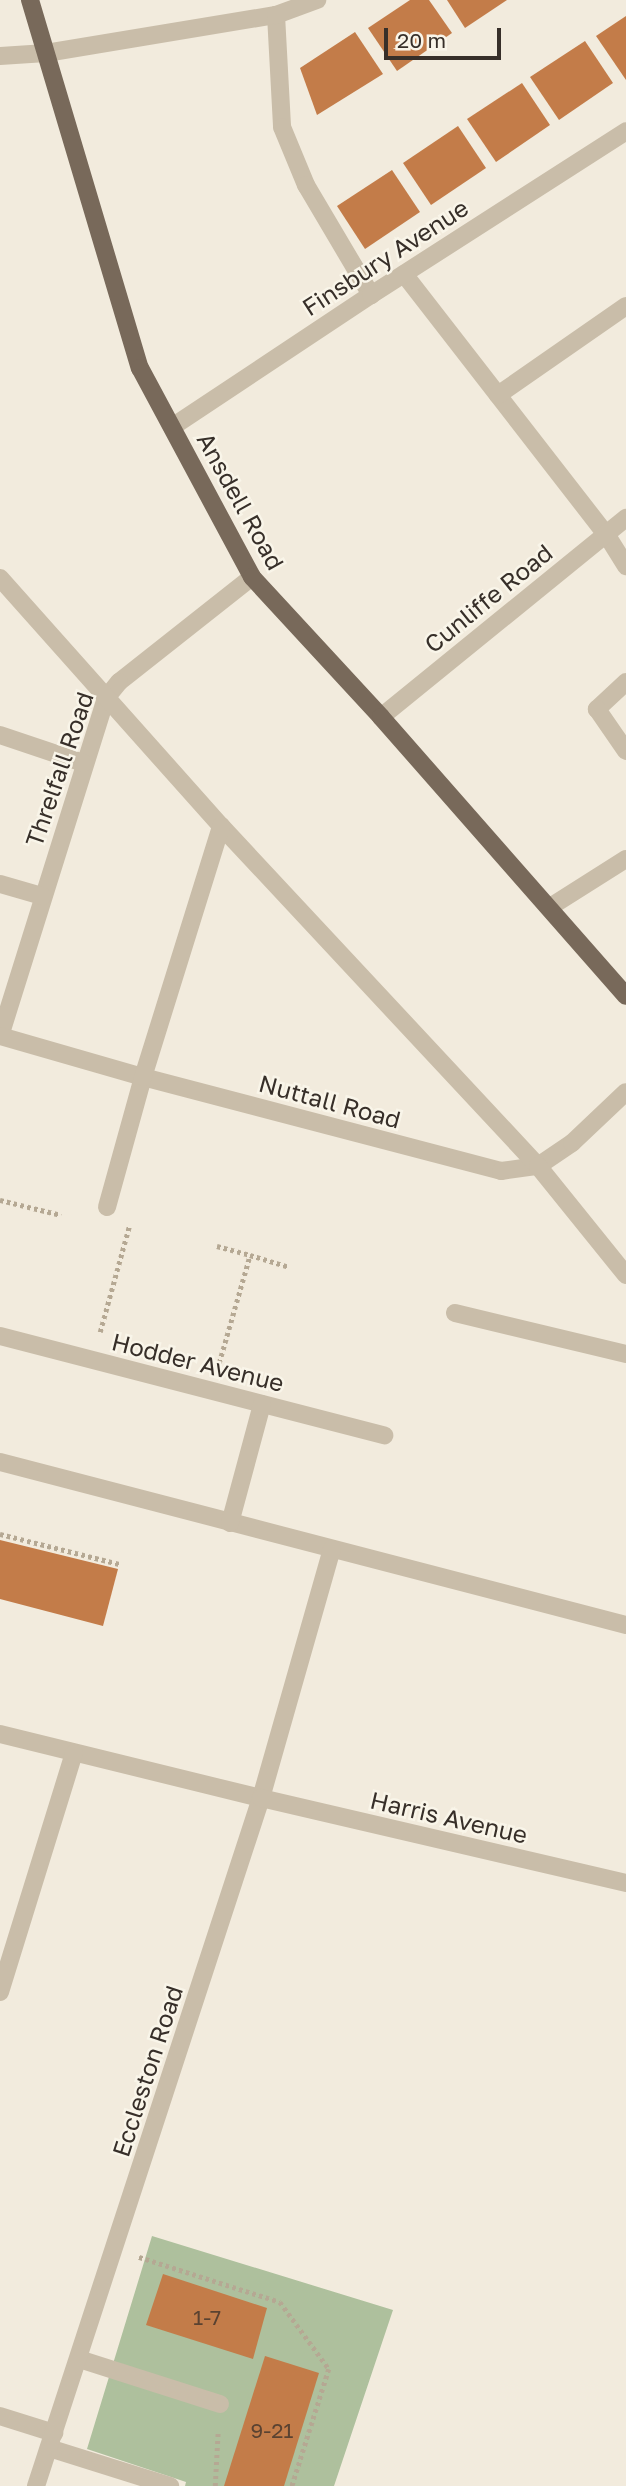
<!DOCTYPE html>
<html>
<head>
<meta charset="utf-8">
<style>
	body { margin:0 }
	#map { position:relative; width:626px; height:2486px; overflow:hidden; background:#f2ebdd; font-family:"Golos Text",sans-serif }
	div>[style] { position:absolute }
	.green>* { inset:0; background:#aec09d }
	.building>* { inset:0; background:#c37c49 }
	.path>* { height:4.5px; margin-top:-2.25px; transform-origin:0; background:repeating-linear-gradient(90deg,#b5a893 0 3.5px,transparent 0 7px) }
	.minor>* { height:18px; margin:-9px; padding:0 9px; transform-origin:9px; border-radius:9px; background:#c9bda9 }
	.major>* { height:18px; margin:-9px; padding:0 9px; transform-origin:9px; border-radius:9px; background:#78695a }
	span { translate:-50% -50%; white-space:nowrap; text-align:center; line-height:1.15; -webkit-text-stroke:5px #f9f5e9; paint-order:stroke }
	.number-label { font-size:21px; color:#5a4231 }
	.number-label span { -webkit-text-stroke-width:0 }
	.street-label { font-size:24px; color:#372f29 }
	.scale { position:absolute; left:384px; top:28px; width:117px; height:32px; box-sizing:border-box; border:4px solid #372f29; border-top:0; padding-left:9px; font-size:21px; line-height:24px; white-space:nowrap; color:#372f29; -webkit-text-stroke:5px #f9f5e9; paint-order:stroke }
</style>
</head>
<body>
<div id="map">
	<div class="green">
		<i style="clip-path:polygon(152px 2236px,393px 2310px,334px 2486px,185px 2486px,186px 2482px,87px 2449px)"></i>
	</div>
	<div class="building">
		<i style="clip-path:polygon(410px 0,429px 0,452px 33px,397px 71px,368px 28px)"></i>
		<i style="clip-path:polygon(447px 0,507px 0,465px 28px)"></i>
		<i style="clip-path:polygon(626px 16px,626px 80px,596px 36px)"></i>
		<i style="clip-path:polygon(355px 32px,383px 74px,317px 115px,300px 68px)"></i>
		<i style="clip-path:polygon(585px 41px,613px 83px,559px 120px,530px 77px)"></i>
		<i style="clip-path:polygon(522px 83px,550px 125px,496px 162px,467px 119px)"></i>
		<i style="clip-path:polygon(458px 126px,486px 168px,431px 205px,403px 163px)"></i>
		<i style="clip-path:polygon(392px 170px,420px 212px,365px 249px,337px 206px)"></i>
		<i style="clip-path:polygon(0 1540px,118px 1569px,103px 1626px,0 1599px)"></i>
		<i style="clip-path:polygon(163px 2274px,267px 2308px,253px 2359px,146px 2325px)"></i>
		<i style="clip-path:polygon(265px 2356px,319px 2373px,284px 2486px,224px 2486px)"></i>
	</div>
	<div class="path">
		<i style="left:0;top:1200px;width:63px;rotate:13.8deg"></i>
		<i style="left:217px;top:1246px;width:34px;rotate:15deg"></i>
		<i style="left:100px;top:1332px;width:109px;rotate:-74.6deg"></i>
		<i style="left:219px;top:1363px;width:112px;rotate:-74deg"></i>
		<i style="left:250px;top:1255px;width:39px;rotate:17deg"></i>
		<i style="left:0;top:1534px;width:123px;rotate:14.1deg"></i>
		<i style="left:139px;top:2257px;width:148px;rotate:17.7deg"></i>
		<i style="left:280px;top:2302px;width:83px;rotate:53.8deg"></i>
		<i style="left:329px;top:2369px;width:123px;rotate:107.5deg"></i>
		<i style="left:215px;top:2486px;width:55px;rotate:-86.9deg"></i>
	</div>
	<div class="minor">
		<i style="left:276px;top:15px;width:112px;rotate:86.9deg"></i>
		<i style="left:282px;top:127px;width:63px;rotate:67.5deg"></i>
		<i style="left:306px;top:185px;width:128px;rotate:59.4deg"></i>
		<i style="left:0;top:56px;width:46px;rotate:-3.7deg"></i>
		<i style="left:46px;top:53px;width:233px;rotate:-9.4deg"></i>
		<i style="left:276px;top:15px;width:44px;rotate:-20.1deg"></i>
		<i style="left:404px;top:274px;width:329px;rotate:52.2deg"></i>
		<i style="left:606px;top:534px;width:38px;rotate:58deg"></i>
		<i style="left:498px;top:395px;width:156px;rotate:-34.8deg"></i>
		<i style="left:172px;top:427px;width:239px;rotate:-33.6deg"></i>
		<i style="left:371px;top:295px;width:303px;rotate:-32.7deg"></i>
		<i style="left:252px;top:577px;width:169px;rotate:141.7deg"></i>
		<i style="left:119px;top:682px;width:21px;rotate:129deg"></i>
		<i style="left:106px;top:698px;width:354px;rotate:107.4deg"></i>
		<i style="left:0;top:1036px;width:149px;rotate:16deg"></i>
		<i style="left:143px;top:1077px;width:370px;rotate:14.7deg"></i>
		<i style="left:501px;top:1171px;width:37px;rotate:-8deg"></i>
		<i style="left:538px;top:1166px;width:41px;rotate:-34.1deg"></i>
		<i style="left:572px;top:1143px;width:74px;rotate:-43.4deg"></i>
		<i style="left:0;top:578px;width:332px;rotate:48.3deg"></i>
		<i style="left:221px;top:826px;width:465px;rotate:47deg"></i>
		<i style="left:538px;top:1166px;width:140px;rotate:51.1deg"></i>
		<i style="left:626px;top:682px;width:40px;rotate:137deg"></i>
		<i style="left:597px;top:709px;width:51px;rotate:55.4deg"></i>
		<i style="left:381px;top:717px;width:316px;rotate:-39.1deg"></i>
		<i style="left:0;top:735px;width:88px;rotate:18.6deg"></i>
		<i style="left:0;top:884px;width:44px;rotate:15.9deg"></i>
		<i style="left:550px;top:907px;width:90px;rotate:-32.3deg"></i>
		<i style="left:107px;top:1207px;width:135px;rotate:-74.5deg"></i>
		<i style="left:143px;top:1077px;width:263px;rotate:-72.7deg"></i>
		<i style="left:455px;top:1313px;width:176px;rotate:13.5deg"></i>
		<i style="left:0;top:1336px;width:397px;rotate:14.5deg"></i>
		<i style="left:0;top:1462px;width:647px;rotate:14.59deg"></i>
		<i style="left:230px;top:1523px;width:123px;rotate:-74.9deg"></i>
		<i style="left:0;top:1734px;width:269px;rotate:13.8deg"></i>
		<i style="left:261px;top:1798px;width:259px;rotate:-74.1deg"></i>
		<i style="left:0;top:1992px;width:250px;rotate:-72.8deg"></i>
		<i style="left:79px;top:2359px;width:148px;rotate:17.7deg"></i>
		<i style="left:0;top:2416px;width:57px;rotate:17.5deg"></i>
		<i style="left:49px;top:2448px;width:127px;rotate:17.4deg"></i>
		<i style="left:36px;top:2486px;width:724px;rotate:-71.89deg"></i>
		<i style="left:261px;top:1798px;width:375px;rotate:13.1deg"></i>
	</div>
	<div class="major">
		<i style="left:30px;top:0;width:384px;rotate:73.4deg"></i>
		<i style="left:140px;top:368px;width:237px;rotate:61.8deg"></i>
		<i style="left:252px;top:577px;width:190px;rotate:47.3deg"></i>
		<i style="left:381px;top:717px;width:371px;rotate:48.7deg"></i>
	</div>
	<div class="number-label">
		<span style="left:207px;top:2317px">1-7</span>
		<span style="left:272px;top:2430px">9-21</span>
	</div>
	<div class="street-label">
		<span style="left:385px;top:257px;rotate:-33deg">Finsbury Avenue</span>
		<span style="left:241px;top:501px;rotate:61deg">Ansdell Road</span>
		<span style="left:488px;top:598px;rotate:-39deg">Cunliffe Road</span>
		<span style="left:59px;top:769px;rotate:-71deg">Threlfall Road</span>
		<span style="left:330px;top:1101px;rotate:15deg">Nuttall Road</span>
		<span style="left:198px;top:1362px;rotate:14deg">Hodder Avenue</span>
		<span style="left:449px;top:1817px;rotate:13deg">Harris Avenue</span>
		<span style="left:147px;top:2071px;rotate:-72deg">Eccleston Road</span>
	</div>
	<div class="scale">20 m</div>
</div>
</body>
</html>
